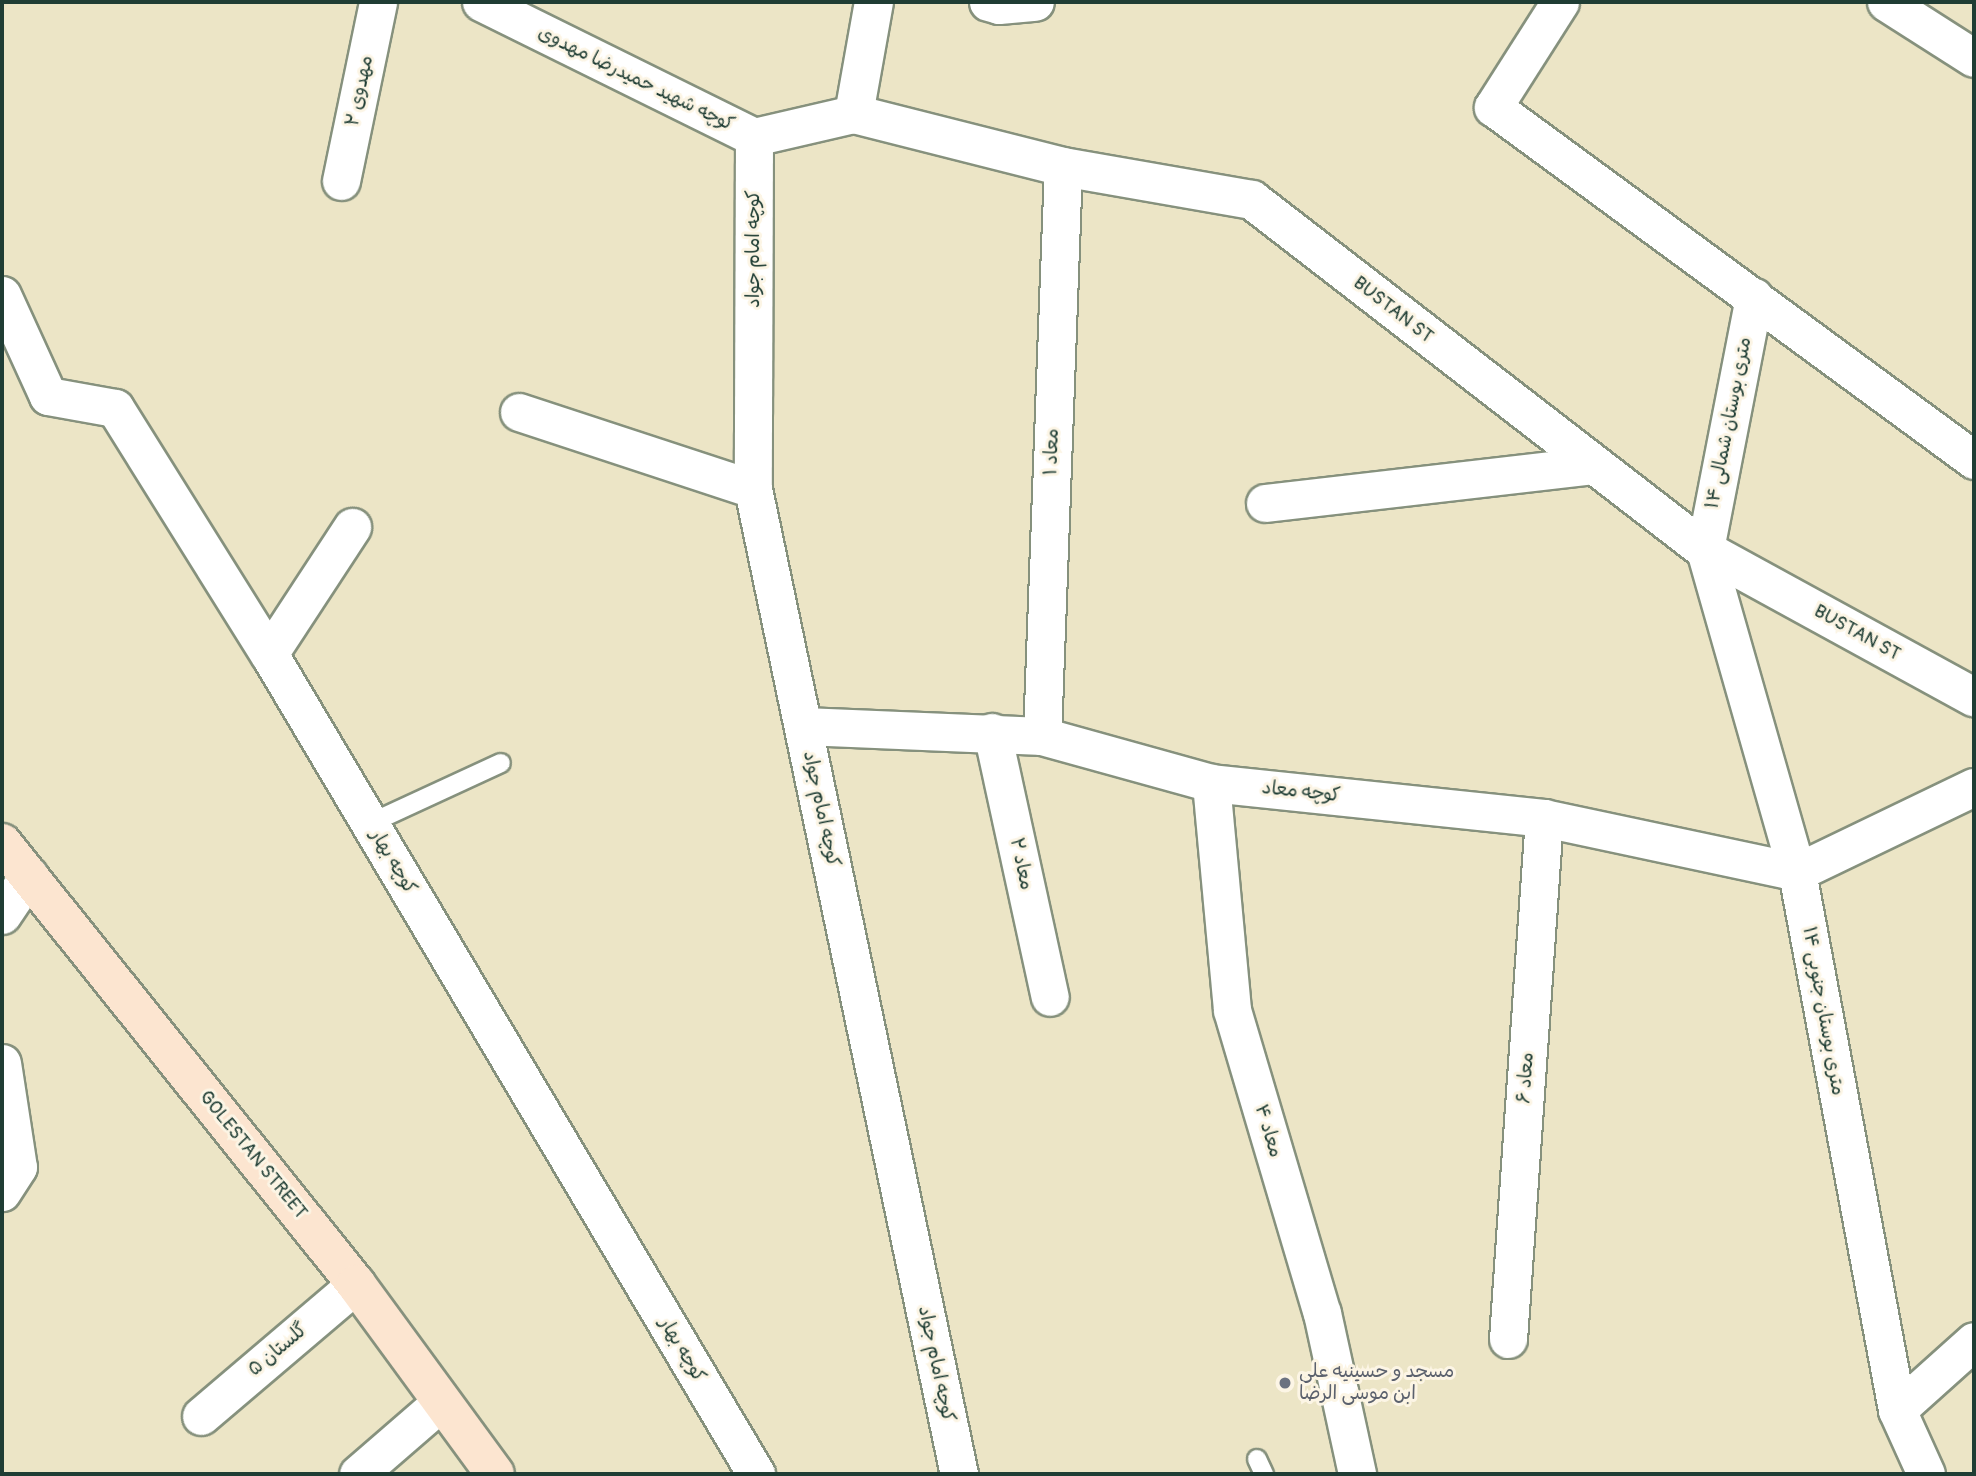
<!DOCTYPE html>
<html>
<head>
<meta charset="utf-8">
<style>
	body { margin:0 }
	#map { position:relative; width:1976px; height:1476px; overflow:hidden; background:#ece5c6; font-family:Pangolin,"Playpen Sans Arabic",sans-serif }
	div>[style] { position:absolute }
	.roads { filter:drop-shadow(2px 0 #86917d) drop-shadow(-2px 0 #86917d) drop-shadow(0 2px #86917d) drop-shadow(0 -2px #86917d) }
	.service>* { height:18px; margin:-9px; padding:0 9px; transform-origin:9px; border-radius:9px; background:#fff }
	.minor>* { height:37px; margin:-18.5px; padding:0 18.5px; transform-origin:18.5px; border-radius:18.5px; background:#fff }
	.tertiary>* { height:38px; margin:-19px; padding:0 19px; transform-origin:19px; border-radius:19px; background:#fff }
	.secondary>* { height:38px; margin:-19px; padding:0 19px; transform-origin:19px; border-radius:19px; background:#fce5d0 }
	.dots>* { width:19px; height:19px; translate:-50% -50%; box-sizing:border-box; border:4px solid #fcf5e5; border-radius:50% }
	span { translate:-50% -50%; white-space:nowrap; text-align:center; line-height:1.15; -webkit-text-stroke:6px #fcf5e5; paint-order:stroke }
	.street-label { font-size:19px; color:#1f3d34 }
	.worship-label { font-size:19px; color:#5b616d }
	.left { translate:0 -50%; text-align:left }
	.frame { position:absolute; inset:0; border:4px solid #1f3d34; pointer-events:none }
</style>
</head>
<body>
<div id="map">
	<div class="roads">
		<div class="service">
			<i style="left:371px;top:823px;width:143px;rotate:-24.8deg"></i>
			<i style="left:1257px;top:1459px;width:17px;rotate:65deg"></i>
		</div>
		<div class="minor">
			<i style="left:481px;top:2px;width:305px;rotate:26.3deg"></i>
			<i style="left:988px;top:2px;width:11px;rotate:15deg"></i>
			<i style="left:999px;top:5px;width:36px;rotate:-5deg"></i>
			<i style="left:1560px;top:2px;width:125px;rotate:122.5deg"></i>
			<i style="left:1493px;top:107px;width:597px;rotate:36.27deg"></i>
			<i style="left:1886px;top:2px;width:104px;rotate:32.5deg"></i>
			<i style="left:754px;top:137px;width:352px;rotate:90.2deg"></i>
			<i style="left:753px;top:489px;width:1006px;rotate:78.19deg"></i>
			<i style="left:754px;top:137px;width:103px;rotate:-13deg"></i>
			<i style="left:341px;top:181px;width:183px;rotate:-78.3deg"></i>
			<i style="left:2px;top:295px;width:111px;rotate:65.5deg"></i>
			<i style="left:48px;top:396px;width:68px;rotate:10.2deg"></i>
			<i style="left:115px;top:408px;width:290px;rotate:58deg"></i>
			<i style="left:269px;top:654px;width:954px;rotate:59.29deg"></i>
			<i style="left:1754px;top:297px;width:258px;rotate:101deg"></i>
			<i style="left:1705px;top:550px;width:335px;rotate:74.1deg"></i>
			<i style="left:1797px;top:872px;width:547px;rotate:79.47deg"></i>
			<i style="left:1897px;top:1410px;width:70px;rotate:65.6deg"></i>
			<i style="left:519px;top:412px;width:246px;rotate:18.2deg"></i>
			<i style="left:1265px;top:503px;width:329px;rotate:-6.6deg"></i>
			<i style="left:269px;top:654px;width:152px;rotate:-56.8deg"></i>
			<i style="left:804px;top:726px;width:238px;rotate:2.4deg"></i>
			<i style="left:1042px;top:736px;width:175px;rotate:15.5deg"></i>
			<i style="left:1211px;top:783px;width:335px;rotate:6deg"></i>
			<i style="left:1544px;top:818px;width:259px;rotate:12deg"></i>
			<i style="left:1797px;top:872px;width:196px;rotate:-25.7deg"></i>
			<i style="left:992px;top:732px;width:271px;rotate:77.7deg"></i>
			<i style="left:1042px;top:736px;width:569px;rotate:-87.89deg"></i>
			<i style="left:1211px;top:783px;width:228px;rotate:84.7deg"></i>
			<i style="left:1232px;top:1010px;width:316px;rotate:73.5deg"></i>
			<i style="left:1322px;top:1313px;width:165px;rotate:77.7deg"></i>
			<i style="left:2px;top:915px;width:48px;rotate:-56deg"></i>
			<i style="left:2px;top:1063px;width:105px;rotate:81.3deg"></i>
			<i style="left:18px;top:1167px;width:30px;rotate:123deg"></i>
			<i style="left:1508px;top:1339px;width:522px;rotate:-86.05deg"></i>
			<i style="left:1897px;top:1410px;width:103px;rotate:-41.9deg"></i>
			<i style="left:201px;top:1416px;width:204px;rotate:-40.4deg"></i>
			<i style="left:358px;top:1474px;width:110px;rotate:-40.9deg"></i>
		</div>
		<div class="tertiary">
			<i style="left:874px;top:2px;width:114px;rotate:100.1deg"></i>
			<i style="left:854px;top:114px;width:216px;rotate:14.2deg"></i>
			<i style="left:1063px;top:167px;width:192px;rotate:9.9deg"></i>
			<i style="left:1252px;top:200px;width:572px;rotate:37.69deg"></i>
			<i style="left:1705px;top:550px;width:307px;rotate:28.7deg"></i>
		</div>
		<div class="secondary">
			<i style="left:2px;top:843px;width:566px;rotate:51.25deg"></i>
			<i style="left:356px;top:1284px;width:235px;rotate:53.8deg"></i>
		</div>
	</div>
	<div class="dots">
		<i style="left:1285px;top:1383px;background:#6b7280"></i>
	</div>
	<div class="street-label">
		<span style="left:636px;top:79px;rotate:26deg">کوچه شهید حمیدرضا مهدوی</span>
		<span style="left:360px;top:91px;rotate:-78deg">مهدوی ۲</span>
		<span style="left:754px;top:249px;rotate:-90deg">کوچه امام جواد</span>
		<span style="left:1393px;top:310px;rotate:38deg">BUSTAN ST</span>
		<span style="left:1729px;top:423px;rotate:-79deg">۱۴ متری بوستان شمالی</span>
		<span style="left:1052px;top:452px;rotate:-88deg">معاد ۱</span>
		<span style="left:1857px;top:633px;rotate:29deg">BUSTAN ST</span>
		<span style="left:1301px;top:792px;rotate:6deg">کوچه معاد</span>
		<span style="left:821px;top:809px;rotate:78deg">کوچه امام جواد</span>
		<span style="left:393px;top:862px;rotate:59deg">کوچه بهار</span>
		<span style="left:1021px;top:864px;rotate:78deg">معاد ۲</span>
		<span style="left:1823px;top:1011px;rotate:80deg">۱۴ متری بوستان جنوبی</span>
		<span style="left:1526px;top:1078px;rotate:-86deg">معاد ۶</span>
		<span style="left:1268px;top:1131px;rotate:73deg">معاد ۴</span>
		<span style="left:253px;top:1155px;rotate:51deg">GOLESTAN STREET</span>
		<span style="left:278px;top:1350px;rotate:-40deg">گلستان ۵</span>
		<span style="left:682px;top:1350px;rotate:59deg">کوچه بهار</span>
		<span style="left:936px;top:1364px;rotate:78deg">کوچه امام جواد</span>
	</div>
	<div class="worship-label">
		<span class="left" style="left:1299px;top:1383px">مسجد و حسینیه علی<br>ابن موسی الرضا</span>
	</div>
	<div class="frame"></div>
</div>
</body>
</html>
